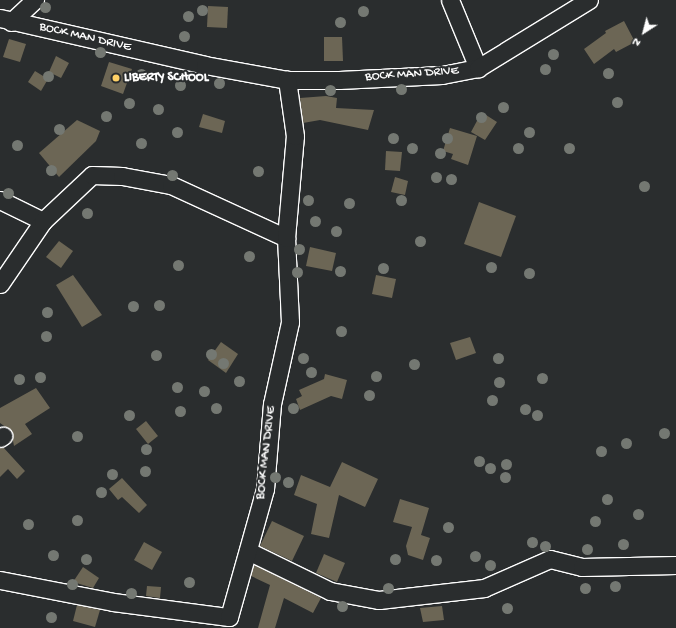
<!DOCTYPE html>
<html>
<head>
<meta charset="utf-8">
<style>
	body { margin:0 }
	#map { position:relative; width:676px; height:628px; overflow:hidden; background:#2a2d2e; font-family:"Gochi Hand",sans-serif }
	div>[style] { position:absolute }
	.building>* { inset:0; background:#6c6655 }
	.roads { filter:drop-shadow(1px 0 #fff) drop-shadow(-1px 0 #fff) drop-shadow(0 1px #fff) drop-shadow(0 -1px #fff) }
	.minor>* { height:17px; margin:-8.5px; padding:0 8.5px; transform-origin:8.5px; border-radius:8.5px; background:#2a2d2e }
	.trees>* { width:11px; height:11px; margin:-5.5px; border-radius:50%; background:#747872 }
	.dots>* { width:11px; height:11px; translate:-50% -50%; box-sizing:border-box; border:2px solid #2a2d2e; border-radius:50% }
	span { translate:-50% -50%; white-space:nowrap; text-align:center; line-height:1.15; -webkit-text-stroke:4px #2a2d2e; paint-order:stroke }
	.street-label { font-size:13px; color:#fff }
	.poi-label { font-size:13px; color:#fff; font-weight:700 }
	.left { translate:0 -50%; text-align:left }
	.north { position:absolute; left:624px; top:12px; width:40px; height:40px; -webkit-text-stroke:3px #2a2d2e; paint-order:stroke; rotate:216deg; font-size:11px; font-weight:700; line-height:16px; text-align:center; color:#fff }
	.north::after { content:''; display:block; margin:auto; width:14px; height:18px; background:#fff; clip-path:polygon(50% 0,100% 100%,50% 72%,0 100%) }
</style>
</head>
<body>
<div id="map">
	<div class="building">
		<i style="clip-path:polygon(208px 6px,228px 7px,227px 28px,207px 27px)"></i>
		<i style="clip-path:polygon(624px 21px,635px 42px,616px 52px,614px 49px,594px 64px,584px 49px,606px 33px,605px 31px)"></i>
		<i style="clip-path:polygon(324px 37px,342px 37px,343px 61px,324px 61px)"></i>
		<i style="clip-path:polygon(9px 39px,26px 44px,20px 62px,3px 57px)"></i>
		<i style="clip-path:polygon(56px 56px,69px 63px,61px 78px,49px 72px)"></i>
		<i style="clip-path:polygon(109px 62px,132px 69px,123px 94px,101px 86px)"></i>
		<i style="clip-path:polygon(35px 71px,48px 79px,41px 91px,28px 82px)"></i>
		<i style="clip-path:polygon(326px 96px,337px 98px,336px 108px,374px 110px,368px 130px,320px 120px,303px 123px,300px 98px)"></i>
		<i style="clip-path:polygon(203px 114px,225px 121px,222px 133px,199px 127px)"></i>
		<i style="clip-path:polygon(486px 115px,497px 122px,485px 140px,471px 132px,478px 119px,482px 121px)"></i>
		<i style="clip-path:polygon(77px 120px,100px 131px,96px 141px,59px 177px,39px 153px)"></i>
		<i style="clip-path:polygon(450px 128px,477px 136px,468px 165px,451px 159px,453px 154px,443px 151px)"></i>
		<i style="clip-path:polygon(386px 151px,402px 152px,400px 171px,385px 170px)"></i>
		<i style="clip-path:polygon(395px 177px,408px 181px,405px 195px,391px 192px)"></i>
		<i style="clip-path:polygon(479px 202px,516px 216px,501px 257px,464px 244px)"></i>
		<i style="clip-path:polygon(59px 241px,73px 251px,61px 268px,46px 257px)"></i>
		<i style="clip-path:polygon(310px 247px,336px 253px,332px 271px,306px 266px)"></i>
		<i style="clip-path:polygon(73px 275px,102px 315px,82px 327px,56px 285px)"></i>
		<i style="clip-path:polygon(376px 275px,396px 279px,392px 298px,372px 294px)"></i>
		<i style="clip-path:polygon(470px 337px,476px 353px,456px 360px,450px 343px)"></i>
		<i style="clip-path:polygon(221px 342px,238px 354px,226px 373px,208px 360px)"></i>
		<i style="clip-path:polygon(325px 374px,347px 380px,342px 399px,331px 396px,300px 410px,296px 399px,302px 396px,299px 390px,324px 379px)"></i>
		<i style="clip-path:polygon(36px 388px,50px 408px,25px 424px,32px 434px,14px 446px,11px 431px,0 423px,0 408px)"></i>
		<i style="clip-path:polygon(146px 421px,158px 436px,148px 444px,136px 429px)"></i>
		<i style="clip-path:polygon(3px 447px,25px 471px,17px 479px,8px 469px,0 477px,0 448px)"></i>
		<i style="clip-path:polygon(342px 462px,378px 479px,365px 507px,339px 495px,329px 538px,311px 534px,317px 504px,294px 495px,301px 475px,330px 487px)"></i>
		<i style="clip-path:polygon(122px 478px,147px 505px,139px 513px,122px 497px,118px 500px,109px 489px)"></i>
		<i style="clip-path:polygon(400px 499px,429px 508px,421px 535px,430px 538px,423px 560px,408px 555px,406px 546px,412px 527px,393px 522px)"></i>
		<i style="clip-path:polygon(272px 521px,304px 536px,292px 561px,260px 546px)"></i>
		<i style="clip-path:polygon(144px 542px,162px 552px,152px 570px,134px 560px)"></i>
		<i style="clip-path:polygon(324px 554px,345px 563px,337px 582px,316px 573px)"></i>
		<i style="clip-path:polygon(254px 565px,321px 598px,313px 613px,284px 598px,275px 628px,258px 628px,270px 585px,251px 576px)"></i>
		<i style="clip-path:polygon(83px 567px,99px 578px,93px 588px,73px 582px)"></i>
		<i style="clip-path:polygon(147px 586px,161px 587px,160px 598px,146px 596px)"></i>
		<i style="clip-path:polygon(77px 605px,100px 610px,95px 627px,73px 621px)"></i>
		<i style="clip-path:polygon(442px 606px,444px 620px,423px 622px,420px 608px)"></i>
	</div>
	<div class="roads">
		<div class="minor">
			<i style="left:450px;top:0;width:74px;rotate:67.6deg"></i>
			<i style="left:0;top:18px;width:210px;rotate:12.9deg"></i>
			<i style="left:205px;top:65px;width:83px;rotate:10.4deg"></i>
			<i style="left:287px;top:80px;width:52px"></i>
			<i style="left:339px;top:80px;width:103px;rotate:-2.8deg"></i>
			<i style="left:442px;top:75px;width:37px;rotate:-11deg"></i>
			<i style="left:478px;top:68px;width:130px;rotate:-31.5deg"></i>
			<i style="left:11px;top:22px;width:33px;rotate:-43deg"></i>
			<i style="left:0;top:200px;width:48px;rotate:26deg"></i>
			<i style="left:0;top:284px;width:76px;rotate:-55.7deg"></i>
			<i style="left:43px;top:221px;width:67px;rotate:-43.2deg"></i>
			<i style="left:92px;top:175px;width:30px;rotate:2deg"></i>
			<i style="left:122px;top:176px;width:50px;rotate:10.4deg"></i>
			<i style="left:171px;top:185px;width:127px;rotate:24.7deg"></i>
			<i style="left:0;top:438px;width:4px;rotate:-34deg"></i>
			<i style="left:248px;top:551px;width:91px;rotate:26deg"></i>
			<i style="left:330px;top:591px;width:50px;rotate:10.4deg"></i>
			<i style="left:379px;top:600px;width:106px;rotate:-6.5deg"></i>
			<i style="left:484px;top:588px;width:72px;rotate:-23.7deg"></i>
			<i style="left:550px;top:559px;width:33px;rotate:14deg"></i>
			<i style="left:582px;top:567px;width:94px;rotate:-1.2deg"></i>
			<i style="left:0;top:580px;width:115px;rotate:11deg"></i>
			<i style="left:113px;top:602px;width:117px;rotate:7.4deg"></i>
			<i style="left:229px;top:617px;width:133px;rotate:-74.3deg"></i>
			<i style="left:265px;top:489px;width:85px;rotate:-85.3deg"></i>
			<i style="left:272px;top:404px;width:84px;rotate:-77.6deg"></i>
			<i style="left:290px;top:322px;width:84px;rotate:-92.7deg"></i>
			<i style="left:286px;top:238px;width:102px;rotate:-85deg"></i>
			<i style="left:295px;top:136px;width:57px;rotate:-98.1deg"></i>
		</div>
	</div>
	<div class="trees">
		<i style="left:45px;top:7px"></i>
		<i style="left:202px;top:10px"></i>
		<i style="left:363px;top:11px"></i>
		<i style="left:188px;top:16px"></i>
		<i style="left:340px;top:22px"></i>
		<i style="left:184px;top:36px"></i>
		<i style="left:100px;top:52px"></i>
		<i style="left:553px;top:54px"></i>
		<i style="left:545px;top:69px"></i>
		<i style="left:608px;top:73px"></i>
		<i style="left:141px;top:74px"></i>
		<i style="left:48px;top:76px"></i>
		<i style="left:219px;top:83px"></i>
		<i style="left:180px;top:85px"></i>
		<i style="left:401px;top:89px"></i>
		<i style="left:330px;top:90px"></i>
		<i style="left:617px;top:102px"></i>
		<i style="left:129px;top:103px"></i>
		<i style="left:503px;top:107px"></i>
		<i style="left:158px;top:109px"></i>
		<i style="left:106px;top:116px"></i>
		<i style="left:481px;top:117px"></i>
		<i style="left:59px;top:129px"></i>
		<i style="left:177px;top:132px"></i>
		<i style="left:529px;top:132px"></i>
		<i style="left:393px;top:138px"></i>
		<i style="left:447px;top:138px"></i>
		<i style="left:141px;top:143px"></i>
		<i style="left:17px;top:145px"></i>
		<i style="left:412px;top:148px"></i>
		<i style="left:518px;top:148px"></i>
		<i style="left:569px;top:148px"></i>
		<i style="left:440px;top:153px"></i>
		<i style="left:51px;top:170px"></i>
		<i style="left:258px;top:171px"></i>
		<i style="left:172px;top:175px"></i>
		<i style="left:436px;top:177px"></i>
		<i style="left:451px;top:179px"></i>
		<i style="left:644px;top:186px"></i>
		<i style="left:8px;top:193px"></i>
		<i style="left:308px;top:200px"></i>
		<i style="left:401px;top:200px"></i>
		<i style="left:349px;top:203px"></i>
		<i style="left:87px;top:213px"></i>
		<i style="left:315px;top:221px"></i>
		<i style="left:336px;top:231px"></i>
		<i style="left:420px;top:241px"></i>
		<i style="left:299px;top:249px"></i>
		<i style="left:249px;top:256px"></i>
		<i style="left:178px;top:265px"></i>
		<i style="left:491px;top:267px"></i>
		<i style="left:383px;top:268px"></i>
		<i style="left:340px;top:271px"></i>
		<i style="left:297px;top:272px"></i>
		<i style="left:529px;top:273px"></i>
		<i style="left:159px;top:305px"></i>
		<i style="left:133px;top:306px"></i>
		<i style="left:47px;top:312px"></i>
		<i style="left:341px;top:331px"></i>
		<i style="left:46px;top:336px"></i>
		<i style="left:211px;top:354px"></i>
		<i style="left:156px;top:355px"></i>
		<i style="left:303px;top:358px"></i>
		<i style="left:498px;top:358px"></i>
		<i style="left:223px;top:363px"></i>
		<i style="left:414px;top:364px"></i>
		<i style="left:311px;top:372px"></i>
		<i style="left:376px;top:376px"></i>
		<i style="left:40px;top:377px"></i>
		<i style="left:542px;top:378px"></i>
		<i style="left:19px;top:379px"></i>
		<i style="left:239px;top:381px"></i>
		<i style="left:499px;top:382px"></i>
		<i style="left:177px;top:387px"></i>
		<i style="left:204px;top:391px"></i>
		<i style="left:369px;top:395px"></i>
		<i style="left:492px;top:400px"></i>
		<i style="left:216px;top:408px"></i>
		<i style="left:293px;top:408px"></i>
		<i style="left:525px;top:409px"></i>
		<i style="left:180px;top:411px"></i>
		<i style="left:129px;top:415px"></i>
		<i style="left:537px;top:415px"></i>
		<i style="left:664px;top:433px"></i>
		<i style="left:77px;top:436px"></i>
		<i style="left:626px;top:443px"></i>
		<i style="left:146px;top:449px"></i>
		<i style="left:601px;top:451px"></i>
		<i style="left:479px;top:461px"></i>
		<i style="left:506px;top:464px"></i>
		<i style="left:490px;top:468px"></i>
		<i style="left:145px;top:471px"></i>
		<i style="left:112px;top:474px"></i>
		<i style="left:275px;top:477px"></i>
		<i style="left:505px;top:477px"></i>
		<i style="left:288px;top:482px"></i>
		<i style="left:101px;top:492px"></i>
		<i style="left:607px;top:499px"></i>
		<i style="left:638px;top:514px"></i>
		<i style="left:77px;top:520px"></i>
		<i style="left:595px;top:521px"></i>
		<i style="left:28px;top:524px"></i>
		<i style="left:448px;top:527px"></i>
		<i style="left:532px;top:542px"></i>
		<i style="left:623px;top:544px"></i>
		<i style="left:545px;top:546px"></i>
		<i style="left:587px;top:549px"></i>
		<i style="left:53px;top:555px"></i>
		<i style="left:475px;top:556px"></i>
		<i style="left:86px;top:559px"></i>
		<i style="left:395px;top:559px"></i>
		<i style="left:436px;top:560px"></i>
		<i style="left:490px;top:565px"></i>
		<i style="left:189px;top:582px"></i>
		<i style="left:72px;top:584px"></i>
		<i style="left:615px;top:586px"></i>
		<i style="left:388px;top:588px"></i>
		<i style="left:585px;top:588px"></i>
		<i style="left:131px;top:593px"></i>
		<i style="left:342px;top:606px"></i>
		<i style="left:507px;top:608px"></i>
		<i style="left:51px;top:617px"></i>
	</div>
	<div class="dots">
		<i style="left:116px;top:78px;background:#ffd166"></i>
	</div>
	<div class="street-label">
		<span style="left:85px;top:38px;rotate:13deg">BOCK MAN DRIVE</span>
		<span style="left:412px;top:75px;rotate:-4deg">BOCK MAN DRIVE</span>
		<span style="left:267px;top:453px;rotate:-83deg">BOCK MAN DRIVE</span>
	</div>
	<div class="poi-label">
		<span class="left" style="left:124px;top:78px">LIBERTY SCHOOL</span>
	</div>
	<div class="north">N</div>
</div>
</body>
</html>
